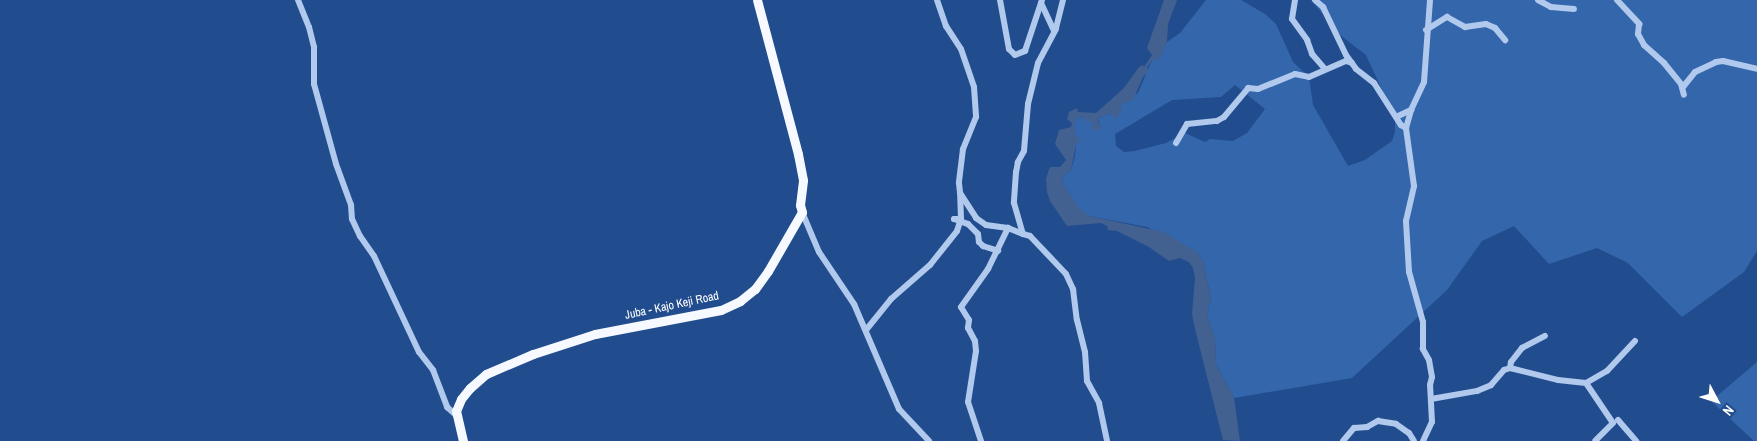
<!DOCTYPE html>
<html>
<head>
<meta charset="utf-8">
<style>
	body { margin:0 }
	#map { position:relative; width:1757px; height:441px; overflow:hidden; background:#214d8f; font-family:"Archivo Narrow",sans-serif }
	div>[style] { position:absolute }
	.green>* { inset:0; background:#3466ac }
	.water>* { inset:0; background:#426191 }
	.minor>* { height:6px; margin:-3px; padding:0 3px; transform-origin:3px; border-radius:3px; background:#b0c9ec }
	.major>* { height:9px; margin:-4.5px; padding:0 4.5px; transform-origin:4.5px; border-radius:4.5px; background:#f6f9ff }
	span { translate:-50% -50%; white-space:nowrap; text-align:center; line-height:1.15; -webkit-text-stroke:4.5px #214d8f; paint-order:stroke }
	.street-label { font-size:12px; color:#fff }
	.north { position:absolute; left:1692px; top:376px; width:50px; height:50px; -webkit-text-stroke:4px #214d8f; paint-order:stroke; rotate:130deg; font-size:14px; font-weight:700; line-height:20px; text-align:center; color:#fff }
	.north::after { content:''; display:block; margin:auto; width:18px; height:22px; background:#fff; clip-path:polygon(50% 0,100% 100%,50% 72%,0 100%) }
</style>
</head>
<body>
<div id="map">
	<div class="green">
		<i style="clip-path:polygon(evenodd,1206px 0,1241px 0,1265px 14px,1276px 24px,1293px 62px,1309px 77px,1313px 105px,1348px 166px,1365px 160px,1392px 141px,1395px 132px,1395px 118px,1366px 55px,1340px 35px,1311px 0,1757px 0,1757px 251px,1744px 272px,1682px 317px,1628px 263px,1597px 248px,1549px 264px,1514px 226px,1482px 241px,1447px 290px,1352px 378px,1234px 398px,1216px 364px,1215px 339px,1207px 315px,1211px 298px,1203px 262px,1198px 253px,1147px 227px,1089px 216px,1080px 210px,1062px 183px,1064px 175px,1071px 170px,1075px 156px,1076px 145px,1073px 128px,1075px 119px,1079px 117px,1085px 118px,1093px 122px,1100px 123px,1097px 119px,1110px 113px,1112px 115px,1120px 109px,1120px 104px,1138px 93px,1152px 60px,1159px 58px,1167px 42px,1180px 33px,1206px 0,1235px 85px,1265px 109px,1247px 133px,1233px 141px,1210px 139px,1205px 142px,1185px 133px,1166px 143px,1135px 151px,1124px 152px,1116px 146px,1115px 134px,1172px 100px,1221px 97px,1235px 85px)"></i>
		<i style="clip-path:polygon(1757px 362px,1757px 441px,1754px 441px,1711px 401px)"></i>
	</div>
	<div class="water">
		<i style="clip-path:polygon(1164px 0,1177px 0,1168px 24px,1167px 42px,1162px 54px,1157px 60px,1152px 60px,1147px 68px,1149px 71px,1143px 77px,1133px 100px,1120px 104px,1122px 110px,1115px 120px,1110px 113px,1097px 119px,1102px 128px,1098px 130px,1091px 129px,1093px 122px,1085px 121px,1085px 118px,1079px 117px,1076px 119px,1074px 127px,1076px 130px,1074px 132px,1080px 140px,1076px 145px,1071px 170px,1064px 175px,1062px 183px,1080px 209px,1089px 216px,1164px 232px,1198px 253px,1203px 262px,1211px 298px,1207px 315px,1215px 339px,1216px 364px,1234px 398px,1240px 441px,1223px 440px,1195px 329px,1192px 314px,1195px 278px,1193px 268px,1189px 262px,1180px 258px,1169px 261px,1149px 247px,1117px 231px,1108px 230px,1107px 226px,1101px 223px,1067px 226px,1050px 201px,1047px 192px,1046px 179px,1049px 169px,1051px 167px,1060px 167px,1066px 160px,1055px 144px,1059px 130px,1071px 127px,1072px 123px,1067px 119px,1069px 112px,1077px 108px,1078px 112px,1096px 113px,1124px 88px,1139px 67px,1143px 65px,1144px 67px,1152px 55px,1147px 48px)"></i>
	</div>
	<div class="minor">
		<i style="left:298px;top:0;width:29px;rotate:68deg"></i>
		<i style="left:309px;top:27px;width:21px;rotate:76deg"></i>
		<i style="left:314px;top:47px;width:37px;rotate:90deg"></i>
		<i style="left:314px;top:84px;width:83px;rotate:74.6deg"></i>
		<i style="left:336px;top:164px;width:44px;rotate:69.9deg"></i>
		<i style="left:351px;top:205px;width:14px;rotate:86deg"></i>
		<i style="left:352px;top:219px;width:19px;rotate:65deg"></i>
		<i style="left:360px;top:236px;width:24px;rotate:55deg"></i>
		<i style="left:374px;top:256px;width:106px;rotate:64.9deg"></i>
		<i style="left:419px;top:352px;width:23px;rotate:52deg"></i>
		<i style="left:433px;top:370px;width:40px;rotate:69deg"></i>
		<i style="left:447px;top:407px;width:13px;rotate:42deg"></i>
		<i style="left:937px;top:0;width:28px;rotate:71deg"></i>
		<i style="left:946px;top:26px;width:27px;rotate:57deg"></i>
		<i style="left:961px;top:49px;width:40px;rotate:71.1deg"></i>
		<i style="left:974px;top:87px;width:30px;rotate:86deg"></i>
		<i style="left:976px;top:117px;width:35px;rotate:112deg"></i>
		<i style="left:963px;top:149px;width:34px;rotate:97deg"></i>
		<i style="left:959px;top:183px;width:10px;rotate:84deg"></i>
		<i style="left:960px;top:193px;width:30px;rotate:57deg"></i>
		<i style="left:976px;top:218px;width:12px;rotate:35deg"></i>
		<i style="left:986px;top:225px;width:22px;rotate:8deg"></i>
		<i style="left:1008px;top:228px;width:16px;rotate:22deg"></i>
		<i style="left:1000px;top:0;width:50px;rotate:79.6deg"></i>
		<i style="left:1009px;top:49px;width:8px;rotate:45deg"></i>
		<i style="left:1015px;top:55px;width:11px;rotate:-22deg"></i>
		<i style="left:1025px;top:51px;width:54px;rotate:-71.6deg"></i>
		<i style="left:1063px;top:0;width:30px;rotate:104deg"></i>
		<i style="left:1056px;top:29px;width:38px;rotate:118deg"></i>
		<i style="left:1038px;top:63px;width:42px;rotate:103.7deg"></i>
		<i style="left:1028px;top:104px;width:47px;rotate:94.9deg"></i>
		<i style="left:1024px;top:151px;width:13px;rotate:119deg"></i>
		<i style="left:1018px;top:162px;width:10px;rotate:101deg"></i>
		<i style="left:1016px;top:172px;width:31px;rotate:94deg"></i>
		<i style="left:1014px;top:203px;width:32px;rotate:74deg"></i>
		<i style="left:1023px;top:234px;width:7px;rotate:16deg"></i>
		<i style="left:1030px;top:236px;width:52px;rotate:46.5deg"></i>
		<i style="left:1066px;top:274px;width:17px;rotate:65deg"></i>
		<i style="left:1073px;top:289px;width:31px;rotate:83deg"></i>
		<i style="left:1077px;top:320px;width:33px;rotate:76deg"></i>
		<i style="left:1085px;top:352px;width:29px;rotate:86deg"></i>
		<i style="left:1087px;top:381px;width:25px;rotate:61deg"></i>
		<i style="left:1099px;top:403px;width:39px;rotate:78deg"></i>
		<i style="left:1295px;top:0;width:19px;rotate:99deg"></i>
		<i style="left:1292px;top:19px;width:26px;rotate:54deg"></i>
		<i style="left:1307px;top:40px;width:15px;rotate:70deg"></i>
		<i style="left:1312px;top:54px;width:20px;rotate:49deg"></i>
		<i style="left:1315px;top:0;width:11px;rotate:41deg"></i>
		<i style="left:1323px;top:7px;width:53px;rotate:64.4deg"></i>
		<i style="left:1346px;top:55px;width:17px;rotate:54deg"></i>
		<i style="left:1356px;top:69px;width:23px;rotate:38deg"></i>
		<i style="left:1374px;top:83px;width:50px;rotate:57.3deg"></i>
		<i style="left:1401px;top:125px;width:6px;rotate:31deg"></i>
		<i style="left:1538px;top:0;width:15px;rotate:28deg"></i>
		<i style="left:1551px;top:7px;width:23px;rotate:5deg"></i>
		<i style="left:1617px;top:0;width:33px;rotate:47deg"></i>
		<i style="left:1639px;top:24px;width:10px;rotate:96deg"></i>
		<i style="left:1638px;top:34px;width:13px;rotate:61deg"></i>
		<i style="left:1644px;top:45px;width:27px;rotate:42deg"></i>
		<i style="left:1664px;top:63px;width:27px;rotate:51deg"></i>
		<i style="left:1681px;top:84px;width:11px;rotate:75deg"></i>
		<i style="left:1041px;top:3px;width:31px;rotate:65deg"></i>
		<i style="left:1426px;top:30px;width:25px;rotate:-32deg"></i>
		<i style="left:1447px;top:17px;width:21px;rotate:29deg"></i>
		<i style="left:1465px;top:27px;width:21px;rotate:-8deg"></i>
		<i style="left:1486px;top:24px;width:10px;rotate:24deg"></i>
		<i style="left:1495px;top:28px;width:16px;rotate:50deg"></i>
		<i style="left:1683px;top:87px;width:19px;rotate:-51deg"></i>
		<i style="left:1695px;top:72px;width:23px;rotate:-25deg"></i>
		<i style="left:1716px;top:62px;width:7px;rotate:-8deg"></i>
		<i style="left:1723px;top:61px;width:35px;rotate:13deg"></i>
		<i style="left:1396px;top:117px;width:17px;rotate:-25deg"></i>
		<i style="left:1176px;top:143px;width:22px;rotate:-60deg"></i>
		<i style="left:1187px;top:124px;width:30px;rotate:-6deg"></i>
		<i style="left:1217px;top:121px;width:8px;rotate:-30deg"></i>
		<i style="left:1224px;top:117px;width:38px;rotate:-50deg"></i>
		<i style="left:1248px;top:88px;width:10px;rotate:6deg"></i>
		<i style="left:1258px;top:89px;width:40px;rotate:-22deg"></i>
		<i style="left:1295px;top:74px;width:14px;rotate:12deg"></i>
		<i style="left:1309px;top:77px;width:40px;rotate:-23.4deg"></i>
		<i style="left:1346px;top:61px;width:6px;rotate:18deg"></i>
		<i style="left:802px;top:212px;width:43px;rotate:67deg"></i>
		<i style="left:819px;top:252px;width:63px;rotate:56.1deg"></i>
		<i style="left:854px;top:304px;width:114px;rotate:66.8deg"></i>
		<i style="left:899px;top:409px;width:44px;rotate:46.8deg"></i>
		<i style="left:961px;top:219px;width:7px;rotate:180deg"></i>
		<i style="left:954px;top:219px;width:15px;rotate:20deg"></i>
		<i style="left:968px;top:224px;width:14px;rotate:45deg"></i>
		<i style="left:978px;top:234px;width:8px;rotate:83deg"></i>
		<i style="left:979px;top:242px;width:6px;rotate:45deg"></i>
		<i style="left:983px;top:246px;width:16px;rotate:18deg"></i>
		<i style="left:866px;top:330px;width:40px;rotate:-51deg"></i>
		<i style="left:891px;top:299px;width:52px;rotate:-41.1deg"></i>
		<i style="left:930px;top:265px;width:43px;rotate:-51.5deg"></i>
		<i style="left:957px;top:231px;width:13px;rotate:-72deg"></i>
		<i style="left:961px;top:219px;width:26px;rotate:-92deg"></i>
		<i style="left:1510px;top:368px;width:6px;rotate:-81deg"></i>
		<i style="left:1511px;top:362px;width:18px;rotate:-52deg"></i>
		<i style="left:1522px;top:348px;width:26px;rotate:-28deg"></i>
		<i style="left:1586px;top:383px;width:48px;rotate:56deg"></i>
		<i style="left:1613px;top:423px;width:25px;rotate:135deg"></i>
		<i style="left:1431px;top:399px;width:47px;rotate:-9.9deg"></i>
		<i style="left:1477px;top:391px;width:15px;rotate:-23deg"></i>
		<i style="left:1491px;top:385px;width:20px;rotate:-49deg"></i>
		<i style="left:1504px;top:370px;width:6px;rotate:-18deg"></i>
		<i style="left:1510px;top:368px;width:49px;rotate:14deg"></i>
		<i style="left:1558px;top:380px;width:28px;rotate:6deg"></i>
		<i style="left:1586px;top:383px;width:24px;rotate:-30deg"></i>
		<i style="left:1607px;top:371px;width:41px;rotate:-47deg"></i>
		<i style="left:1618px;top:420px;width:28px;rotate:49deg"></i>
		<i style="left:981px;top:441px;width:41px;rotate:-108.4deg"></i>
		<i style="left:968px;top:402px;width:52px;rotate:-81.1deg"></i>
		<i style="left:976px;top:351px;width:10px;rotate:-96deg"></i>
		<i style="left:975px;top:341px;width:15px;rotate:-118deg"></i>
		<i style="left:968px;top:328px;width:8px;rotate:-83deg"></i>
		<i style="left:969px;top:320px;width:15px;rotate:-122deg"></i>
		<i style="left:961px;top:307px;width:47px;rotate:-54.6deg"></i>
		<i style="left:988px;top:269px;width:46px;rotate:-64deg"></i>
		<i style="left:1343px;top:441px;width:17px;rotate:-50deg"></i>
		<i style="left:1354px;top:428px;width:13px;rotate:-4deg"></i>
		<i style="left:1367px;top:427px;width:13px;rotate:-29deg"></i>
		<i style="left:1378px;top:421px;width:18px;rotate:9deg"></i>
		<i style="left:1396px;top:424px;width:16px;rotate:35deg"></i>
		<i style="left:1409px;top:433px;width:9px;rotate:58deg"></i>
		<i style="left:1423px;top:441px;width:21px;rotate:-65deg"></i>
		<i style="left:1432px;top:422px;width:37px;rotate:-93deg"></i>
		<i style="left:1430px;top:385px;width:8px;rotate:-76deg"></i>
		<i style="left:1432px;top:377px;width:17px;rotate:-100deg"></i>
		<i style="left:1429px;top:360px;width:13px;rotate:-119deg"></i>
		<i style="left:1423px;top:349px;width:27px;rotate:-90deg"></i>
		<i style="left:1423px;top:322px;width:52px;rotate:-105.6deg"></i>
		<i style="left:1409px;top:272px;width:51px;rotate:-93.4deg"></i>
		<i style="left:1406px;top:221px;width:36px;rotate:-77deg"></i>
		<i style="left:1414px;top:186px;width:59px;rotate:-97.9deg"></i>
		<i style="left:1406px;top:128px;width:19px;rotate:-74deg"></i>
		<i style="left:1411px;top:110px;width:31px;rotate:-65deg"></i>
		<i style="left:1424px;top:82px;width:82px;rotate:-85.8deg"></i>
	</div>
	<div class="major">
		<i style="left:463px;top:441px;width:31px;rotate:-103deg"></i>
		<i style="left:456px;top:411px;width:13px;rotate:-67deg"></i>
		<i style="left:461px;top:399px;width:14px;rotate:-51deg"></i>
		<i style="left:470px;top:388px;width:21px;rotate:-41deg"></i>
		<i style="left:486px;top:374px;width:51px;rotate:-23.1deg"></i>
		<i style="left:533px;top:354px;width:65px;rotate:-17.9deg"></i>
		<i style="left:595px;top:334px;width:128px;rotate:-10.8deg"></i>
		<i style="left:721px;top:310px;width:21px;rotate:-25deg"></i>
		<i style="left:740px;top:301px;width:19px;rotate:-39deg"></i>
		<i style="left:755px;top:289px;width:22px;rotate:-54deg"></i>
		<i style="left:768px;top:271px;width:68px;rotate:-60deg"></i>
		<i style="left:802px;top:212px;width:7px;rotate:-106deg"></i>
		<i style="left:800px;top:205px;width:25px;rotate:-83deg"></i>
		<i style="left:803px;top:180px;width:26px;rotate:-101deg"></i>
		<i style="left:798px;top:154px;width:159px;rotate:-104.9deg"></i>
	</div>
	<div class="street-label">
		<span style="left:672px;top:306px;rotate:-12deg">Juba - Kajo Keji Road</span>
	</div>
	<div class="north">N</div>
</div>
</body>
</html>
